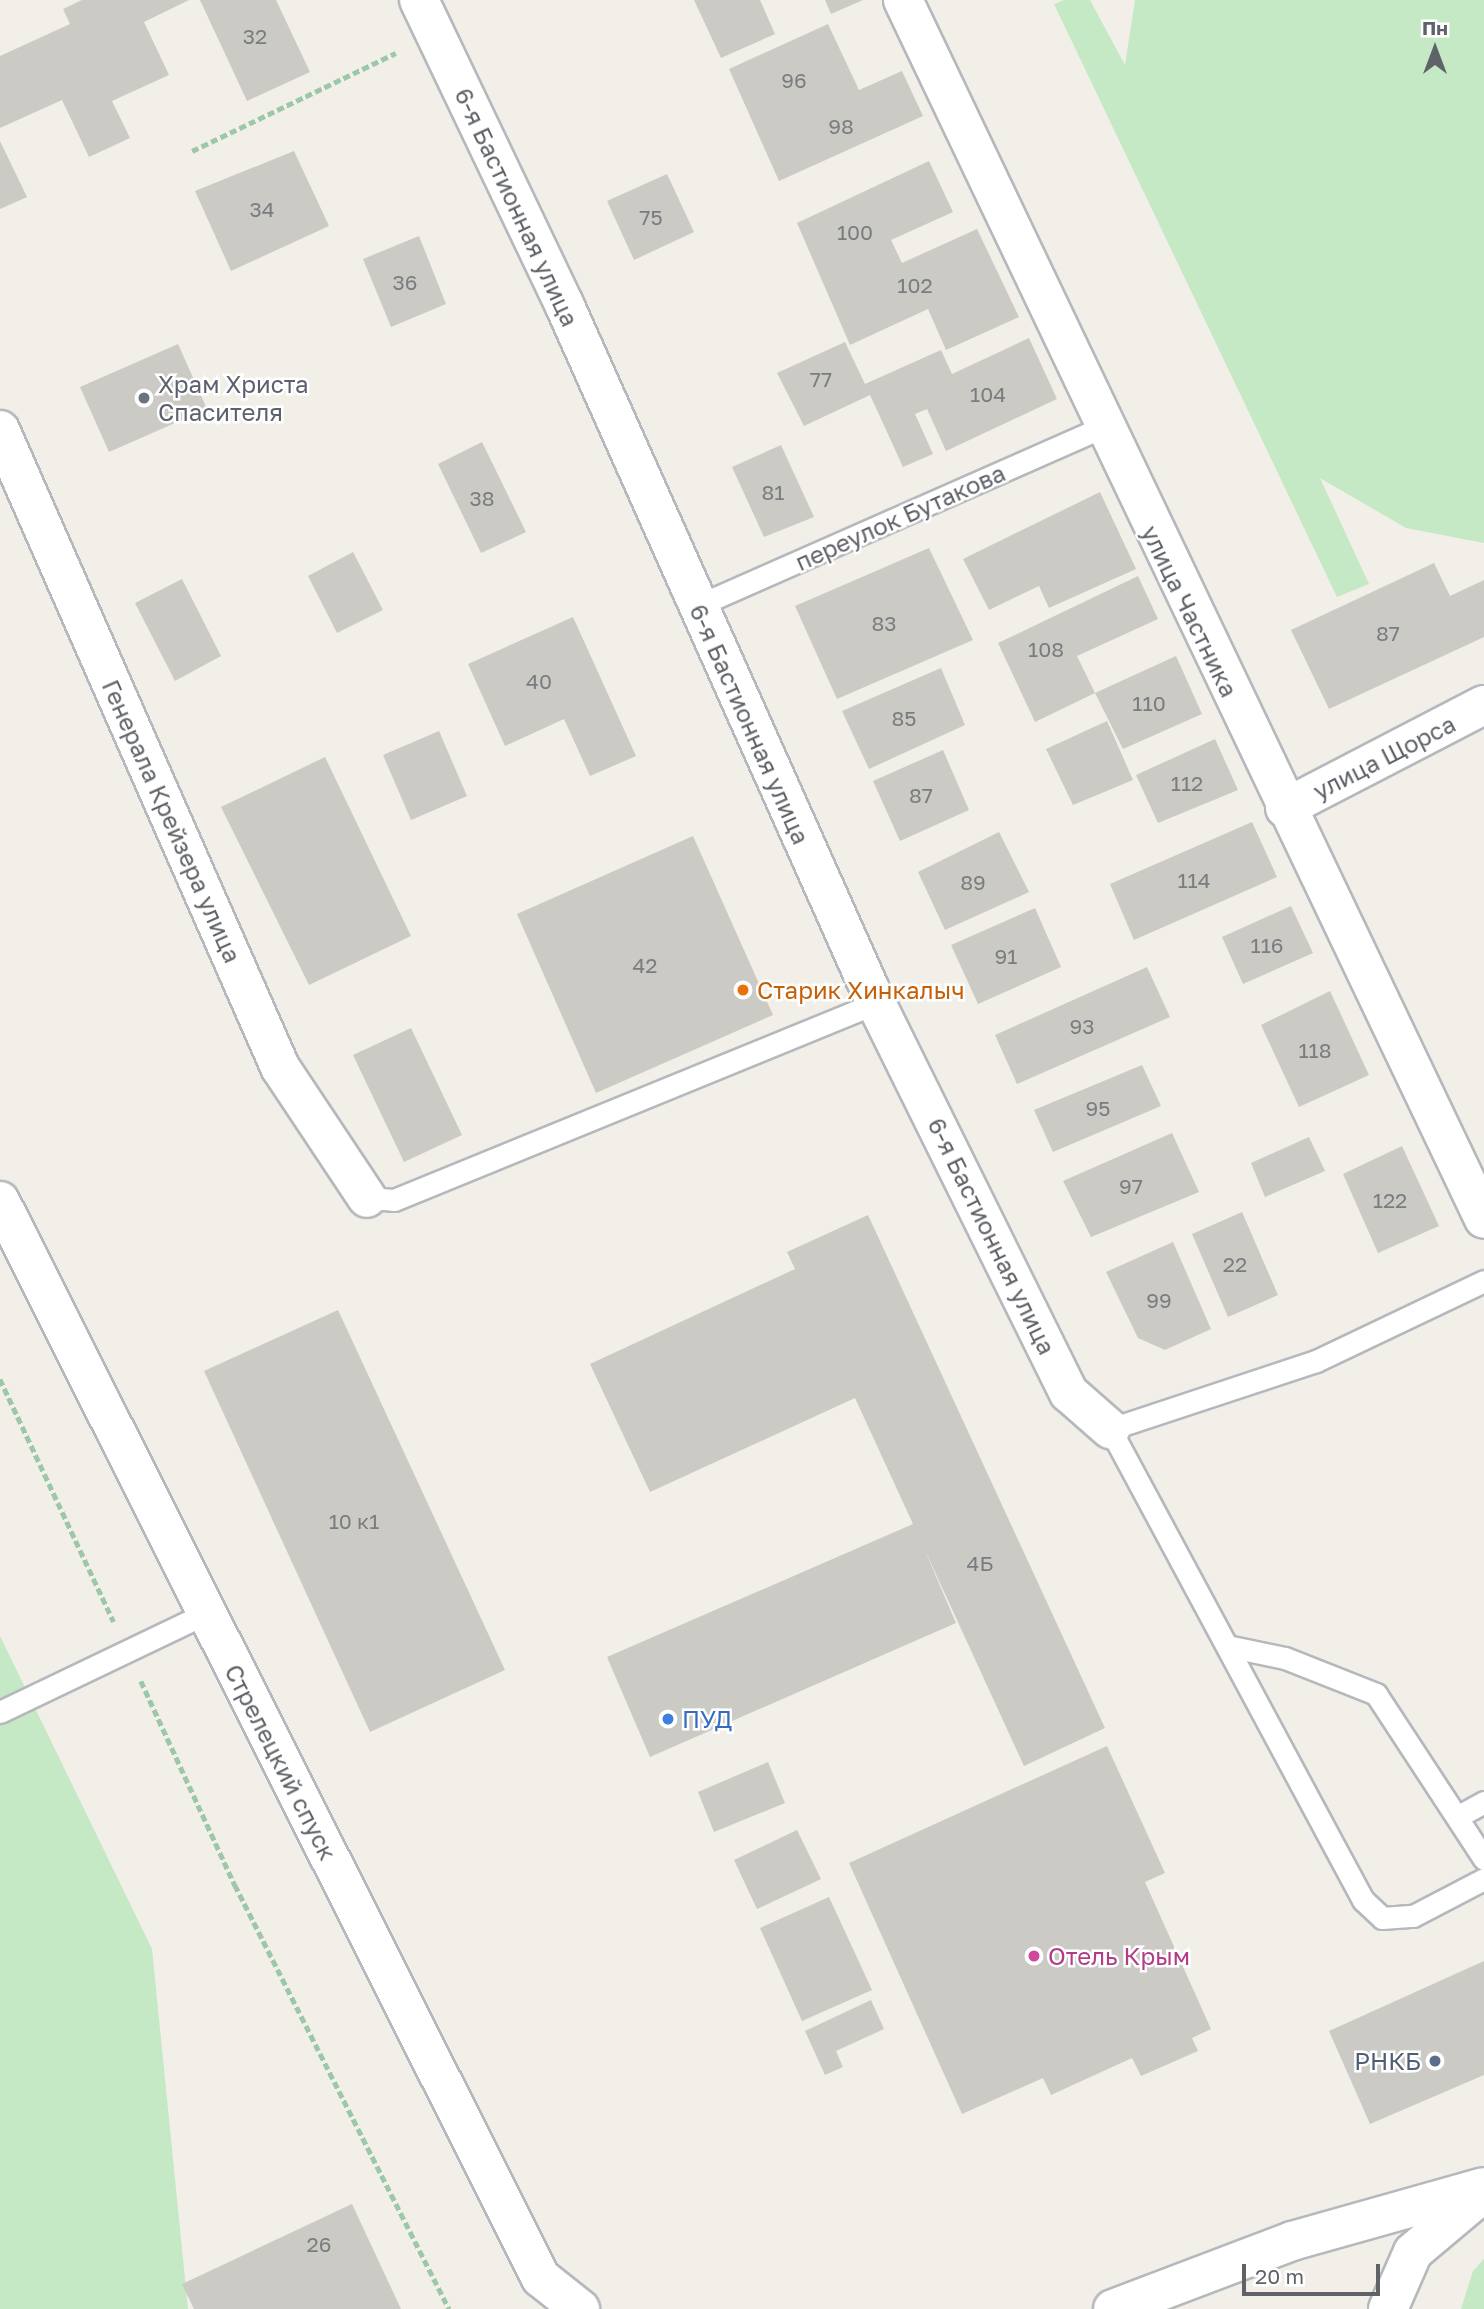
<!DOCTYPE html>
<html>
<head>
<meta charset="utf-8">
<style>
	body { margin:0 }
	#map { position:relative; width:1484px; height:2309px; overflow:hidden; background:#f1efe8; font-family:"Golos Text",sans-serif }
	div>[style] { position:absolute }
	.green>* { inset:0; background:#c5e8c5 }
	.building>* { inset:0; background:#cccac5 }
	.path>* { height:4.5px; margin-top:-2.25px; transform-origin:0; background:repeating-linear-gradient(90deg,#9cc7a9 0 7px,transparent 0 10.5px) }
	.roads { filter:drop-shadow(2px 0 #b5b8bc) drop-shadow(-2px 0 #b5b8bc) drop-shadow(0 2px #b5b8bc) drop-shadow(0 -2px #b5b8bc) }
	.service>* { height:21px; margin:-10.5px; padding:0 10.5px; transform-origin:10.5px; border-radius:10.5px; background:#fff }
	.minor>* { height:38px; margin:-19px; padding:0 19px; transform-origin:19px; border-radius:19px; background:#fff }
	.secondary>* { height:38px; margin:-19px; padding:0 19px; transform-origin:19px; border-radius:19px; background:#fff }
	.dots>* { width:19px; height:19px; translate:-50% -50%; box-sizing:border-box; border:4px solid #fff; border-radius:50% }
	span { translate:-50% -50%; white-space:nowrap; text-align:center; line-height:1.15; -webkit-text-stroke:5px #fff; paint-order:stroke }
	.number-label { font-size:21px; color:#7a7d7f }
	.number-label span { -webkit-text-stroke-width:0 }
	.street-label { font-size:24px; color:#5f6368 }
	.worship-label { font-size:24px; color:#5b616d }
	.left { translate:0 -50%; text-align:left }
	.food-label { font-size:24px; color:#c56008 }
	.shop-label { font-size:24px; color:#366cbe }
	.hotel-label { font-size:24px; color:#b23c85 }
	.service-label { font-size:24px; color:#4e5e75 }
	.right { translate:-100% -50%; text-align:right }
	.north { position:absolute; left:1400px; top:14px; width:70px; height:70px; -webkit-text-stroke:5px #fff; paint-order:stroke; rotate:0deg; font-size:19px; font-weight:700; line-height:28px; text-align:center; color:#5f6368 }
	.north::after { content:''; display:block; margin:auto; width:24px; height:32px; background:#5f6368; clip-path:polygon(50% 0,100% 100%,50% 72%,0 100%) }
	.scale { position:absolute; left:1242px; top:2264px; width:138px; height:32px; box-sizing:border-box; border:4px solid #5f6368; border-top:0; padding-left:9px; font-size:21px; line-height:24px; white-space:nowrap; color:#5f6368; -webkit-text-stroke:5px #fff; paint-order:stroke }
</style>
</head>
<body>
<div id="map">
	<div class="green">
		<i style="clip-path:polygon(1064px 0,1090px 0,1125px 65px,1135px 0,1484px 0,1484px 543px,1406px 528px,1320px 478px,1369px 584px,1337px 597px,1054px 4px)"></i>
		<i style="clip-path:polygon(0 1636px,152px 1949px,188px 2309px,0 2309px)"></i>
		<i style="clip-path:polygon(1484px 2259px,1484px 2309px,1461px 2309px,1473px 2271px)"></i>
	</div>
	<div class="building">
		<i style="clip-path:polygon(82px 0,189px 0,144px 22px,169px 75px,112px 101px,130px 138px,89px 157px,62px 100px,0 128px,0 56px,70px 24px,63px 9px)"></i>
		<i style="clip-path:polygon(200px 0,276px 0,310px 72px,247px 101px)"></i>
		<i style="clip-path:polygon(694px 0,760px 0,775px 34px,721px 58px)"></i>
		<i style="clip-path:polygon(825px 0,863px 0,831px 14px)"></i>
		<i style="clip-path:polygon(828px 24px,859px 90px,902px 71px,923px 116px,779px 181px,729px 69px)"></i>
		<i style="clip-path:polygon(0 141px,27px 197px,0 209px)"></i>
		<i style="clip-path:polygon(294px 151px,329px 226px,231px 271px,195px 191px)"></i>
		<i style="clip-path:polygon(929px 161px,953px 212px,891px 240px,902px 263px,977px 229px,1019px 317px,946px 350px,928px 309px,850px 345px,797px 223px)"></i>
		<i style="clip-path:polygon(667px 174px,694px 232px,634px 260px,607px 201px)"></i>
		<i style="clip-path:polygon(419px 236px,446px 304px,391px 327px,363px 259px)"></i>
		<i style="clip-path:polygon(1029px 338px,1057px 399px,946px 451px,927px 409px,915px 414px,933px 454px,903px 467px,870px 395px,804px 426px,777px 373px,845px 342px,865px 384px,941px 350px,952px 374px)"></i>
		<i style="clip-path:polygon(178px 344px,207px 409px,109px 452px,80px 387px)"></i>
		<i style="clip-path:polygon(482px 442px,526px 532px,481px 553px,438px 464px)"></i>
		<i style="clip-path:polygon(781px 445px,814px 517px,764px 537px,732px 467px)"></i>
		<i style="clip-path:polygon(1100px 492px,1136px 569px,1049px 608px,1039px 586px,989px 610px,963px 559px)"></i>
		<i style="clip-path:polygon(929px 548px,973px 640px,837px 699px,795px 606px)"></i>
		<i style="clip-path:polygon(353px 552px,383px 610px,337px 633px,308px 576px)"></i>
		<i style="clip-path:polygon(1434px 563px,1450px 596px,1484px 580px,1484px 637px,1329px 709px,1291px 630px)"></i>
		<i style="clip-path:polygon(1138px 576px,1158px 619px,1077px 656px,1095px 693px,1035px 722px,998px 643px)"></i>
		<i style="clip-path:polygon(182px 579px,221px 656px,175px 681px,135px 603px)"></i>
		<i style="clip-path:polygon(573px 617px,636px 756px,590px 776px,564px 719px,505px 746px,468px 664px)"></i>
		<i style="clip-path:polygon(1176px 656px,1202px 714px,1123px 749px,1095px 693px)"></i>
		<i style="clip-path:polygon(941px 668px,965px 725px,869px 769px,842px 711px)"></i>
		<i style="clip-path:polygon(1107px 721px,1133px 780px,1073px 805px,1046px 749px)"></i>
		<i style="clip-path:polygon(439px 731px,467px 796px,411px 820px,383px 755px)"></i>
		<i style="clip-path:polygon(1215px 739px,1238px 790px,1158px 823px,1136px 775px)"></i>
		<i style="clip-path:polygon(943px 750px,969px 810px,900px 841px,873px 781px)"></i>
		<i style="clip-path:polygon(325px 757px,411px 936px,309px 985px,221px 807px)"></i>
		<i style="clip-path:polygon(1252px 822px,1277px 877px,1134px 940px,1110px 884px)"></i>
		<i style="clip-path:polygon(999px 832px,1029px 892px,945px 930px,918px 872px)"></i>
		<i style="clip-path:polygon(693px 836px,773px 1015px,596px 1093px,517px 914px)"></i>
		<i style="clip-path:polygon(1291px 906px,1313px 953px,1243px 984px,1222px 937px)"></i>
		<i style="clip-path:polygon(1035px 908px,1061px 967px,978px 1004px,951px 945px)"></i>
		<i style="clip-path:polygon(1147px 967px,1170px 1017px,1017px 1084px,995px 1035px)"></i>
		<i style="clip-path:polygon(1330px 991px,1369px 1075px,1299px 1107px,1261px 1025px)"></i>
		<i style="clip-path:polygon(411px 1028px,462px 1135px,404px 1162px,353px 1055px)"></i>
		<i style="clip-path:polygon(1142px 1065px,1161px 1106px,1053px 1152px,1034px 1110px)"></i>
		<i style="clip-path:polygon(1172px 1133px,1199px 1192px,1091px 1237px,1063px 1181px)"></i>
		<i style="clip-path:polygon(1309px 1137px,1325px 1171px,1265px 1197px,1251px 1163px)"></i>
		<i style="clip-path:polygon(1402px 1146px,1439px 1226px,1378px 1253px,1343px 1174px)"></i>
		<i style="clip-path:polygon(1242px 1212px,1278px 1295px,1228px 1317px,1192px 1234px)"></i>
		<i style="clip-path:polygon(868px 1215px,1105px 1728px,1024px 1766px,923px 1546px,956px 1623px,650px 1757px,607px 1657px,913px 1524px,855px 1398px,650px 1492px,590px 1364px,795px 1269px,787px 1252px)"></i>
		<i style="clip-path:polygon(1173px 1242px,1211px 1329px,1165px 1350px,1138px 1338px,1106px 1272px)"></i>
		<i style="clip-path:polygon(338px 1310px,505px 1670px,370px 1732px,204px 1371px)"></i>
		<i style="clip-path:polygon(1107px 1746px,1165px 1873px,1145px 1882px,1211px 2029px,1192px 2038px,1198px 2051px,1141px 2076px,1132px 2058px,1051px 2095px,1043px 2078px,962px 2114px,849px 1863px)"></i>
		<i style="clip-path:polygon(768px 1762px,785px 1803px,714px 1832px,698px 1792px)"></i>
		<i style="clip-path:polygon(797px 1830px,821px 1879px,757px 1909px,734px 1860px)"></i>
		<i style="clip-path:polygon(829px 1897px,872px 1990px,802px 2021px,760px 1928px)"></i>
		<i style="clip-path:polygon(1484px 1961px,1484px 2075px,1370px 2124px,1329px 2031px)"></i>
		<i style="clip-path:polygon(871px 2000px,884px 2029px,836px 2051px,843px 2067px,825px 2075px,805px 2031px)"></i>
		<i style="clip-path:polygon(352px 2204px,401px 2309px,194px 2309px,182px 2284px)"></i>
	</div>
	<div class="path">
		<i style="left:192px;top:151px;width:226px;rotate:-25.7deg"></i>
		<i style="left:0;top:1379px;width:268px;rotate:64.9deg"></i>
		<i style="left:141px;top:1681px;width:225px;rotate:65.3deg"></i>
		<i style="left:235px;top:1885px;width:475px;rotate:63.2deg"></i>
	</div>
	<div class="roads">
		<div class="service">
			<i style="left:697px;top:606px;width:443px;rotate:-23.8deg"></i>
			<i style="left:367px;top:1198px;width:27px;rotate:4deg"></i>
			<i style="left:394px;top:1200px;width:521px;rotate:-22.23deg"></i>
			<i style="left:1484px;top:1281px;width:186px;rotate:154.5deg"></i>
			<i style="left:1316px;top:1361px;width:217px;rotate:161.7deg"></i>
			<i style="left:1110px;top:1429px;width:535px;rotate:61.76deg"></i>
			<i style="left:1363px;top:1900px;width:26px;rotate:43deg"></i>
			<i style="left:1382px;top:1918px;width:31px;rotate:-4deg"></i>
			<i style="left:1413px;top:1916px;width:80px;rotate:-27.5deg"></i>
			<i style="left:1227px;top:1646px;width:59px;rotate:11.7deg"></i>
			<i style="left:1285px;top:1658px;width:98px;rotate:21.6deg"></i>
			<i style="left:1376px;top:1694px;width:197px;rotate:56.8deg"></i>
			<i style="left:0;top:1712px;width:229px;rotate:-25.6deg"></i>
			<i style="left:1457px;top:1817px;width:31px;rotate:-29deg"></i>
		</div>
		<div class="minor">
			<i style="left:419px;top:0;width:337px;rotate:64.5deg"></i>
			<i style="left:564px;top:304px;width:765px;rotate:65.95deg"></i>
			<i style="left:876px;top:1003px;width:435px;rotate:63.7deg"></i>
			<i style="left:1069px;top:1393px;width:55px;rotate:41.3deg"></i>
			<i style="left:903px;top:0;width:1350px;rotate:64.52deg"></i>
			<i style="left:0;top:430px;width:696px;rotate:66.27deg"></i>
			<i style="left:280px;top:1067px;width:157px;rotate:56.4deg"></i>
			<i style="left:1285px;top:808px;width:224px;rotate:-27.4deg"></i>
		</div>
		<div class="secondary">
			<i style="left:0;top:1201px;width:1205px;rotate:63.33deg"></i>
			<i style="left:541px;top:2278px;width:50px;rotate:38.5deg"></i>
			<i style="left:1113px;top:2309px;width:191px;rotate:-20.8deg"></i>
			<i style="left:1292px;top:2241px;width:199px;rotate:-15.7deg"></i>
			<i style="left:1388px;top:2309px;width:62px;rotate:-66.3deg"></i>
			<i style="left:1413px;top:2252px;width:82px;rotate:-40.1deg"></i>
		</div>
	</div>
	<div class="dots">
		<i style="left:144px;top:398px;background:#6b7280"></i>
		<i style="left:743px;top:990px;background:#e8710a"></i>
		<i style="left:668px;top:1719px;background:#3f7fe0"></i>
		<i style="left:1034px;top:1956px;background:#d1479c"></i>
		<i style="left:1435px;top:2061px;background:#5c6f8a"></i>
	</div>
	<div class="number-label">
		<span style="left:255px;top:36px">32</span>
		<span style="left:794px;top:80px">96</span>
		<span style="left:841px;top:126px">98</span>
		<span style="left:262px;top:209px">34</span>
		<span style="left:651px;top:217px">75</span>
		<span style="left:855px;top:232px">100</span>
		<span style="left:405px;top:282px">36</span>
		<span style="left:915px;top:285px">102</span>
		<span style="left:821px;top:379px">77</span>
		<span style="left:988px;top:394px">104</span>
		<span style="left:773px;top:492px">81</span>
		<span style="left:482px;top:498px">38</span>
		<span style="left:884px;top:623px">83</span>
		<span style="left:1388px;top:633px">87</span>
		<span style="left:1046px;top:649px">108</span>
		<span style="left:539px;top:681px">40</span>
		<span style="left:1149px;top:703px">110</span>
		<span style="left:904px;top:718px">85</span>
		<span style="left:1187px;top:783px">112</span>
		<span style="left:921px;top:795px">87</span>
		<span style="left:1194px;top:880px">114</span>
		<span style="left:973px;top:882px">89</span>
		<span style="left:1267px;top:945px">116</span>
		<span style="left:1006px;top:956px">91</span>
		<span style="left:645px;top:965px">42</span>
		<span style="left:1082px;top:1026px">93</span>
		<span style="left:1315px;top:1050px">118</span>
		<span style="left:1098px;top:1108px">95</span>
		<span style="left:1131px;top:1186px">97</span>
		<span style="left:1390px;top:1200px">122</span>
		<span style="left:1235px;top:1264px">22</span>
		<span style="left:1159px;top:1300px">99</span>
		<span style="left:354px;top:1521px">10 к1</span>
		<span style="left:980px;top:1563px">4Б</span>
		<span style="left:319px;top:2244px">26</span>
	</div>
	<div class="street-label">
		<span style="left:517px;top:207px;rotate:65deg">6-я Бастионная улица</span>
		<span style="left:900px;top:517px;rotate:-24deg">переулок Бутакова</span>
		<span style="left:1190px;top:611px;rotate:64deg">улица Частника</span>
		<span style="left:750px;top:724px;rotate:66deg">6-я Бастионная улица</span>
		<span style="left:1384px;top:757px;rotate:-27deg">улица Щорса</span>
		<span style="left:172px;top:821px;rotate:66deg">Генерала Крейзера улица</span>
		<span style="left:992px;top:1236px;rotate:64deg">6-я Бастионная улица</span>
		<span style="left:281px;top:1762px;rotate:63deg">Стрелецкий спуск</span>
	</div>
	<div class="worship-label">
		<span class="left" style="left:158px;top:398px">Храм Христа<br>Спасителя</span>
	</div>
	<div class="food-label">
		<span class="left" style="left:757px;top:990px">Старик Хинкалыч</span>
	</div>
	<div class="shop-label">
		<span class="left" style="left:682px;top:1719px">ПУД</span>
	</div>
	<div class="hotel-label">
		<span class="left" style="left:1048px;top:1956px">Отель Крым</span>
	</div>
	<div class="service-label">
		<span class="right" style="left:1421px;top:2061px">РНКБ</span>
	</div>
	<div class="north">Пн</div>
	<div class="scale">20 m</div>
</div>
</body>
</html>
